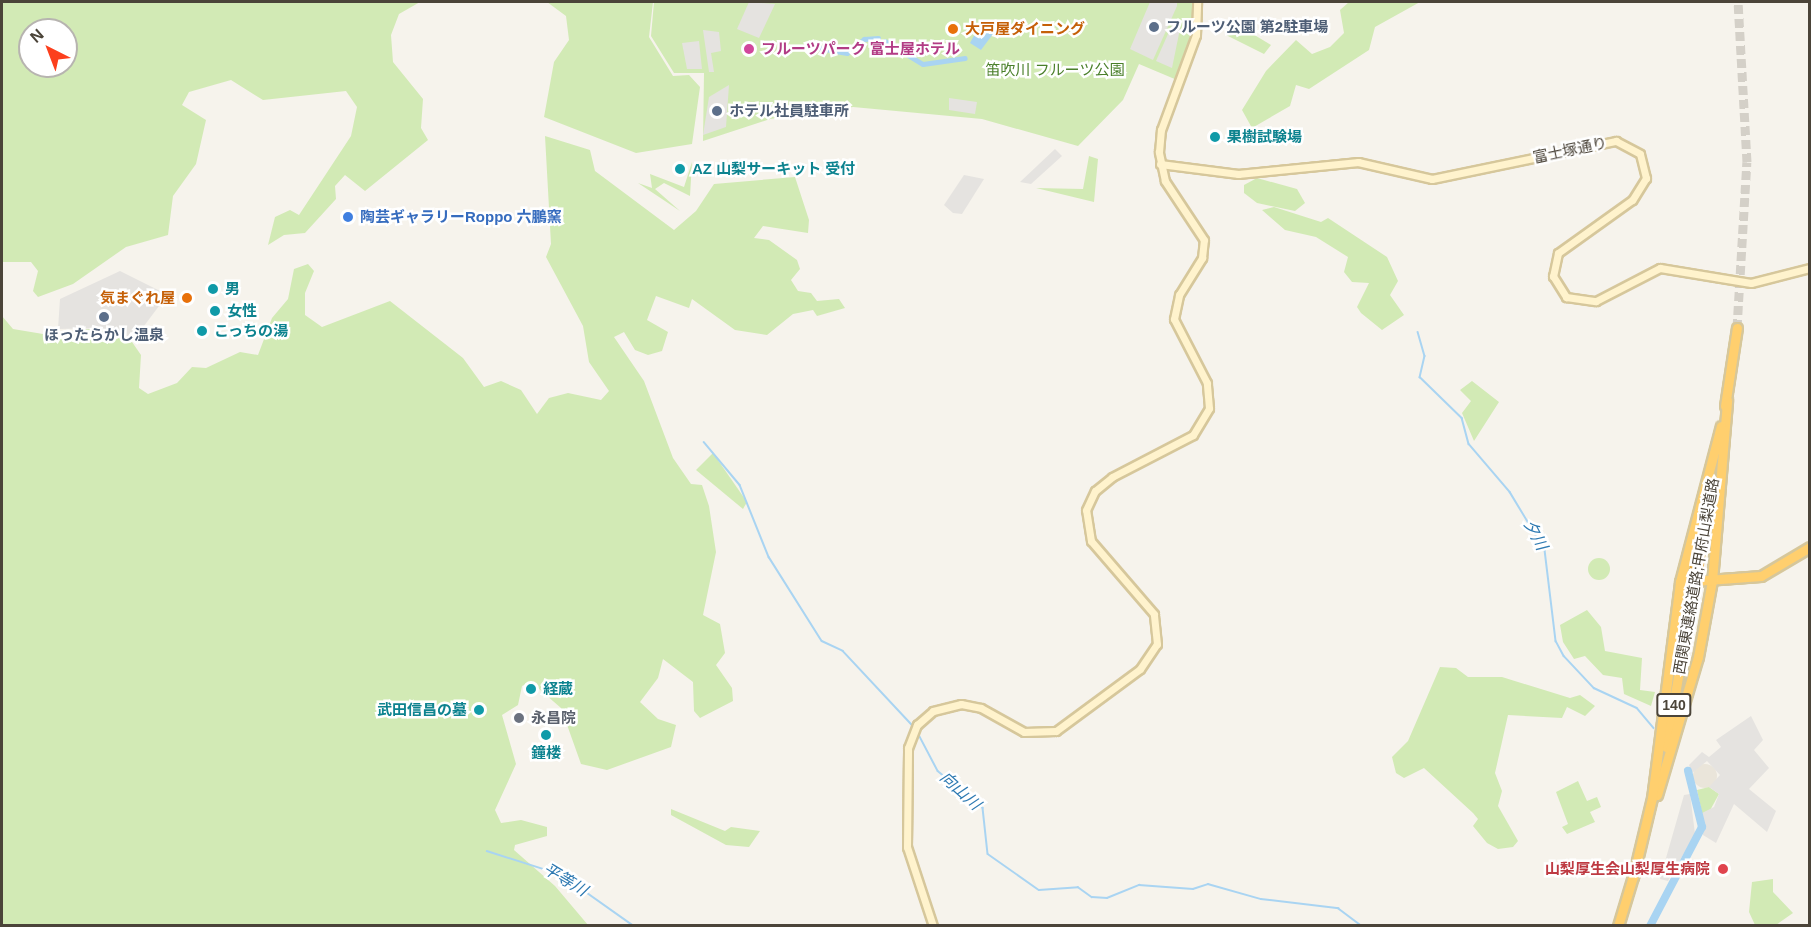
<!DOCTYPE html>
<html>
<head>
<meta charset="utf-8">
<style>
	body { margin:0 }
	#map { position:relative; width:1811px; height:927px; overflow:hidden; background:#f6f3ec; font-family:Helvetica,"Noto Sans JP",sans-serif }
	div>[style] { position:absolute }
	.residential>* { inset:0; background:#eae5da }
	.round { border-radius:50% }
	.green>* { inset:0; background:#d2eab5 }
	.parking>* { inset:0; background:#e5e3e0 }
	.water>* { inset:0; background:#a9d4f2 }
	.stream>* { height:1.5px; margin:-0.75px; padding:0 0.75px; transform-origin:0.75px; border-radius:0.75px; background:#a9d4f2 }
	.canal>* { height:4.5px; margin:-2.25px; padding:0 2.25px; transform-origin:2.25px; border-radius:2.25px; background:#a9d4f2 }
	.river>* { height:8px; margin:-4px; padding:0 4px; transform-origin:4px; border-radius:4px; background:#a9d4f2 }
	.highway-tunnel>* { height:9px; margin-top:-4.5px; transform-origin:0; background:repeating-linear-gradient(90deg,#d4d0c8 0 9px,transparent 0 13.5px) }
	.roads { filter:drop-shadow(2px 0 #d6c79b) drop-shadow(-2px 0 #d6c79b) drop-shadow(0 2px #d6c79b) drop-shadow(0 -2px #d6c79b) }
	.secondary>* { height:7px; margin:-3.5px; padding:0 3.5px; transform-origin:3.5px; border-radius:3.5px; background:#fff3cd }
	.highway>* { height:9px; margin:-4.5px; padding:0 4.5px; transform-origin:4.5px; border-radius:4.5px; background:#ffcf6e }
	.bridges { filter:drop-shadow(2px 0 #e0a43c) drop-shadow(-2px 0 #e0a43c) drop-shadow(0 2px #e0a43c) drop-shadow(0 -2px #e0a43c) }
	.highway-bridge>* { height:9px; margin:-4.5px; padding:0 4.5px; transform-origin:4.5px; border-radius:4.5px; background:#ffcf6e }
	.dots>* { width:16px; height:16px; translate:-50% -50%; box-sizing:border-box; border:3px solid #fff; border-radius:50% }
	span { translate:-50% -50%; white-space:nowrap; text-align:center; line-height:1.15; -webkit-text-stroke:5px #fff; paint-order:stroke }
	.shield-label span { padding:2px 4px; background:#fff; border:2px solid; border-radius:4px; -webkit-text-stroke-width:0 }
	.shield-label { font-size:14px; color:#4b4439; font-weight:700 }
	.service-label { font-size:15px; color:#4e5e75; font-weight:700 }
	.left { translate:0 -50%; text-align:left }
	.food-label { font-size:15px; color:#c56008; font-weight:700 }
	.right { translate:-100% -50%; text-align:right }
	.hotel-label { font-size:15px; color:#b23c85; font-weight:700 }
	.park-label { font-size:15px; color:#4a7f2a }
	.culture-label { font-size:15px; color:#0d838f; font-weight:700 }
	.street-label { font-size:15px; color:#4b4439 }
	.shop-label { font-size:15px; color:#366cbe; font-weight:700 }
	.worship-label { font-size:15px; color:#5b616d; font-weight:700 }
	.health-label { font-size:15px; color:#be3a42; font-weight:700 }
	.water-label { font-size:16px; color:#2e7ab2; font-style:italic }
	.frame { position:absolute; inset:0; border:3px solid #4b4439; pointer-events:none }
	.north { position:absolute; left:18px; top:18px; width:60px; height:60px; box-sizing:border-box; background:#fff; border:2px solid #b7b4b0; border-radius:50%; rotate:318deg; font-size:16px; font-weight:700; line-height:24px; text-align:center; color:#4b4439 }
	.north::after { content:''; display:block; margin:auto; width:21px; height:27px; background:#fc3f1d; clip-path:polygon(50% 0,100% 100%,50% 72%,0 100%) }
</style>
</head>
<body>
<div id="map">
	<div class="residential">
		<i class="round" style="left:1693px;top:764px;width:24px;height:24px"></i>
	</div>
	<div class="green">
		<i style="clip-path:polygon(evenodd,2px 2px,420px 2px,399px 14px,391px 35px,393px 62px,423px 99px,421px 128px,428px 140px,365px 191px,345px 175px,335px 186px,336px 199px,305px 233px,284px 235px,268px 245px,275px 217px,290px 210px,299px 215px,351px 136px,357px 107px,346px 91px,263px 100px,231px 80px,189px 92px,182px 105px,206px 120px,196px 164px,173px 196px,168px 235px,126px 247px,73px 284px,38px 297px,33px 291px,38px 271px,31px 262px,2px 262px,2px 2px,30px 30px,66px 30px,66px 66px,30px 66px,30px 30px)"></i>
		<i style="clip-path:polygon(547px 2px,653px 2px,649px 37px,673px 76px,689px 75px,700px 87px,692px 144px,636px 153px,544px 117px,554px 62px,569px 40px,566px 16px)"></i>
		<i style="clip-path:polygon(654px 2px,1192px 2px,1195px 19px,1177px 80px,1139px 64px,1123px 100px,1078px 146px,982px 119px,853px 107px,770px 119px,703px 141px,704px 73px,674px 73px,651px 36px)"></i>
		<i style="clip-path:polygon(1349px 2px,1420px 2px,1375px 27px,1369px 50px,1309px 89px,1296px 85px,1290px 106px,1252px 128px,1242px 110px,1266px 71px,1296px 40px,1312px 54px,1330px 47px,1344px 33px,1340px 10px)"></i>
		<i style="clip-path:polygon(1228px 19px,1271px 45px,1264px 54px,1226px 35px)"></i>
		<i style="clip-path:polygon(545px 136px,590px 150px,595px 171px,674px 230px,696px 211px,714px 184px,795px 177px,809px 220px,808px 233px,763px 226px,754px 238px,769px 240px,797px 260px,800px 269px,791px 280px,798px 291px,811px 293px,817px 301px,839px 299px,845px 308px,817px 316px,813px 310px,793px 314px,767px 335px,735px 330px,692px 299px,689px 308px,656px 296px,647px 320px,668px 332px,662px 351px,648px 355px,635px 350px,624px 332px,614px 337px,644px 381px,673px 458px,691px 484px,702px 485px,709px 506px,716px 552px,703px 615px,720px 624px,725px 653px,716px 665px,732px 688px,733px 701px,700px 718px,694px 711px,693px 682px,663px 659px,658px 678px,640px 702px,658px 719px,676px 725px,671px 747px,607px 770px,581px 764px,561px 708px,531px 682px,522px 686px,518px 705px,502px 715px,516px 764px,495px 810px,501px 823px,521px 820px,547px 827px,547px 836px,515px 845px,514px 850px,555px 886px,588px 925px,2px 925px,2px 316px,13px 329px,43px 334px,100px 328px,132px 342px,141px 355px,139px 388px,148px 394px,177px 383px,192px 367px,206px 368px,240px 352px,258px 355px,272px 318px,288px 299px,294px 269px,308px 264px,314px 271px,305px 293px,305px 315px,322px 327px,390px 301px,463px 358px,484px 387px,501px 381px,521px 390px,537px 414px,549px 398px,568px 393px,601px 400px,609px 391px,589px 362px,583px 326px,546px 257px,551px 244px)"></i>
		<i style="clip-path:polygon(1089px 156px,1098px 159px,1094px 202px,1036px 188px,1083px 189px)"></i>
		<i style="clip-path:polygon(692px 162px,690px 196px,664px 183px,655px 189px,680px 211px,638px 183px,652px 188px,650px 174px,684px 187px)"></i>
		<i style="clip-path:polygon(1257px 178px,1297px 189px,1305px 203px,1295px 211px,1257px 203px,1244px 193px,1244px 185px)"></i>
		<i style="clip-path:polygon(1274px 207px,1321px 222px,1328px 218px,1387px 257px,1398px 281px,1390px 295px,1404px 315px,1382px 330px,1361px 313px,1357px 307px,1369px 283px,1352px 282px,1344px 272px,1348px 257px,1316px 237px,1285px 230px,1262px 210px)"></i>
		<i style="clip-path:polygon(1472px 381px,1499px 402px,1474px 441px,1462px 413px,1471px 401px,1460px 390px)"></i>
		<i style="clip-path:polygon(713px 453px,747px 502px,743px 509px,696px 470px)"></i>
		<i class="round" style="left:1588px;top:558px;width:22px;height:22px"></i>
		<i style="clip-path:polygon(1587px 610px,1601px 627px,1605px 651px,1642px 658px,1640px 690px,1655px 692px,1651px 706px,1624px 694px,1622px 678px,1603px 675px,1585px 656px,1574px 659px,1563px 642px,1560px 625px)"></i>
		<i style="clip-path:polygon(1440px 667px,1456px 668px,1468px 677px,1502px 677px,1570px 698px,1580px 695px,1595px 706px,1585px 716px,1567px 707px,1562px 718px,1508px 715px,1495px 773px,1502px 791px,1498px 806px,1518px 841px,1513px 847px,1498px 849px,1487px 843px,1473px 826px,1478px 819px,1473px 813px,1424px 768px,1404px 778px,1396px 773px,1392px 757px,1408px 741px)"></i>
		<i style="clip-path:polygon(1578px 781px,1587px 801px,1597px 797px,1601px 807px,1590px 812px,1595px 822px,1567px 834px,1562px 827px,1568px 824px,1556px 792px)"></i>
		<i style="clip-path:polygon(1709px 787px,1719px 794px,1708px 814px,1702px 813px,1697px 790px)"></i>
		<i style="clip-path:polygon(671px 809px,725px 831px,731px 827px,760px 831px,749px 847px,726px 845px,671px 815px)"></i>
		<i style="clip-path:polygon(1773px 879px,1773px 892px,1793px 913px,1776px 925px,1755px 925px,1749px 912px,1752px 882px)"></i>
	</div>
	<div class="parking">
		<i style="clip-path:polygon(749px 2px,775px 4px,759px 38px,737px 29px)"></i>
		<i style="clip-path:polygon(1150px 2px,1177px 2px,1177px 6px,1153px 60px,1130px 49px)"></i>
		<i style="clip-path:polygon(1172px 25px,1180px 29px,1172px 68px,1156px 61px)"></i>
		<i style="clip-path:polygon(703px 30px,719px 32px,721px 51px,711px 53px,714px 72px,709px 72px)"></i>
		<i style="clip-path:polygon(699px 41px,702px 69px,687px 69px,682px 43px)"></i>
		<i style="clip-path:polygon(729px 85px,726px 127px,703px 135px,709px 97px)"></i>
		<i style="clip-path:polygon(949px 98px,977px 102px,975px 114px,949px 110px)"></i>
		<i style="clip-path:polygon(1055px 149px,1062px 156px,1031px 184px,1020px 182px)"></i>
		<i style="clip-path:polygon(964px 175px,984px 179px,962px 214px,953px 213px,944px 205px)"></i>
		<i style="clip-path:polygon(120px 271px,162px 292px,159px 306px,132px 342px,100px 328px,58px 329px,60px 299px)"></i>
		<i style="clip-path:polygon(1751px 716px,1763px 740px,1754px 750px,1769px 768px,1749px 789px,1776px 811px,1767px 832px,1734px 804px,1716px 843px,1703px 835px,1702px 813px,1714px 807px,1719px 794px,1709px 787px,1720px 775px,1707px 761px,1692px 773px,1689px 765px,1702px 752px,1709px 757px,1721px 747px,1716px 740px)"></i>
		<i style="clip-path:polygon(1690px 794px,1695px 834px,1668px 881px,1660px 879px,1684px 795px)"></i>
	</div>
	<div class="water">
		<i style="clip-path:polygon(977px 30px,993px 34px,981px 50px,970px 43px)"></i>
	</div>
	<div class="stream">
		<i style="left:1418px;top:332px;width:25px;rotate:74deg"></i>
		<i style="left:1425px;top:356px;width:22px;rotate:103deg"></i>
		<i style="left:1420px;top:377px;width:59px;rotate:44.3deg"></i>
		<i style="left:1462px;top:418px;width:27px;rotate:75deg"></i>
		<i style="left:1469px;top:444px;width:63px;rotate:49.5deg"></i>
		<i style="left:1510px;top:492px;width:68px;rotate:58.9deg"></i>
		<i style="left:1545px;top:550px;width:92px;rotate:83.1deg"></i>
		<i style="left:1556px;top:641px;width:17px;rotate:62deg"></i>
		<i style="left:1564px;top:656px;width:44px;rotate:46.8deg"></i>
		<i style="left:1594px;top:688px;width:47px;rotate:24.9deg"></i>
		<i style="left:1637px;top:708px;width:26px;rotate:50deg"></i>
		<i style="left:704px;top:442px;width:56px;rotate:50.1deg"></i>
		<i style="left:740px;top:485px;width:78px;rotate:68.1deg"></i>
		<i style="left:769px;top:557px;width:99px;rotate:57.8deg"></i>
		<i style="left:822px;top:641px;width:23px;rotate:25deg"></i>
		<i style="left:843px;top:651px;width:104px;rotate:46.9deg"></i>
		<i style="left:917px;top:731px;width:45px;rotate:62.3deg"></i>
		<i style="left:938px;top:771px;width:58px;rotate:39.4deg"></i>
		<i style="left:983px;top:808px;width:46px;rotate:83.8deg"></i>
		<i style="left:988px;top:854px;width:62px;rotate:35.2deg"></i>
		<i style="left:1039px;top:890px;width:39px;rotate:-4deg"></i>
		<i style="left:1078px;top:887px;width:17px;rotate:36deg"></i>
		<i style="left:1092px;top:897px;width:15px;rotate:4deg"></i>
		<i style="left:1107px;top:898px;width:35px;rotate:-22deg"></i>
		<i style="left:1139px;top:885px;width:54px;rotate:4.2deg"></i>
		<i style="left:1193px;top:889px;width:16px;rotate:-18deg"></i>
		<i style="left:1208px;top:884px;width:55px;rotate:15.8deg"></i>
		<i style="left:1261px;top:899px;width:78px;rotate:6.7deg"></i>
		<i style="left:1338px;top:908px;width:30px;rotate:37deg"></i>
		<i style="left:487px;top:851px;width:79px;rotate:17.7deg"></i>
		<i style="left:562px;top:875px;width:88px;rotate:35.3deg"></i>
	</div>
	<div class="canal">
		<i style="left:885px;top:41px;width:44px;rotate:31.2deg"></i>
		<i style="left:923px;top:64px;width:42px;rotate:-8.1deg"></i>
		<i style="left:819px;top:48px;width:28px;rotate:10deg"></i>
		<i style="left:847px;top:53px;width:22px;rotate:-39deg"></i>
		<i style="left:864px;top:39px;width:14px;rotate:-4deg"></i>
	</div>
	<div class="river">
		<i style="left:1650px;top:926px;width:112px;rotate:-62.3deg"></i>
		<i style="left:1702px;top:827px;width:58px;rotate:-104deg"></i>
	</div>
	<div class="highway-tunnel">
		<i style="left:1737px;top:328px;width:166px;rotate:-86.6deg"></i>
		<i style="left:1747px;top:162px;width:160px;rotate:-93.2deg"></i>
	</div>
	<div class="roads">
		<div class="secondary">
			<i style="left:1160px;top:164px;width:79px;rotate:7.3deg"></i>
			<i style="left:1238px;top:174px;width:121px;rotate:-5.7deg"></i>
			<i style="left:1358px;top:162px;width:76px;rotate:12.9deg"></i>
			<i style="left:1432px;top:179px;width:188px;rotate:-11.7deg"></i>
			<i style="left:1616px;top:141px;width:27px;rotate:28deg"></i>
			<i style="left:1640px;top:154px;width:25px;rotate:76deg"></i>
			<i style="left:1646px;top:178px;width:26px;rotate:122deg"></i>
			<i style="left:1632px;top:200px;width:91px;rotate:144.4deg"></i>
			<i style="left:1558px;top:253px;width:24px;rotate:102deg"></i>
			<i style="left:1553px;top:276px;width:25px;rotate:58deg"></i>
			<i style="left:1566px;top:297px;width:30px;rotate:8deg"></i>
			<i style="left:1596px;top:301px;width:72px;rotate:-27.3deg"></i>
			<i style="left:1660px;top:268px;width:92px;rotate:9.4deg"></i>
			<i style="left:1751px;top:283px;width:61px;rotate:-14.3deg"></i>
			<i style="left:933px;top:926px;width:83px;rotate:-108.2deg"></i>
			<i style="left:907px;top:847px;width:99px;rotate:-89.4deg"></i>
			<i style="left:908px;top:748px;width:25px;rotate:-69deg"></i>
			<i style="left:917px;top:725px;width:21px;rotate:-41deg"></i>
			<i style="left:933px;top:711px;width:29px;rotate:-14deg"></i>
			<i style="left:961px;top:704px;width:20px;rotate:11deg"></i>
			<i style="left:981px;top:708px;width:49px;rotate:29.2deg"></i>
			<i style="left:1024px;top:732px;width:32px;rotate:-2deg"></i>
			<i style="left:1056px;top:731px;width:104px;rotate:-36.4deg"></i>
			<i style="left:1140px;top:669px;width:30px;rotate:-56deg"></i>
			<i style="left:1157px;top:644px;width:30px;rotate:-96deg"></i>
			<i style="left:1154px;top:614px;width:96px;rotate:-130.8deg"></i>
			<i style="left:1091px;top:541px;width:31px;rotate:-99deg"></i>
			<i style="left:1086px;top:510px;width:21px;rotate:-65deg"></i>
			<i style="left:1095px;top:491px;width:22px;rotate:-39deg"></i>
			<i style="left:1112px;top:477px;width:91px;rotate:-27.4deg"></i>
			<i style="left:1193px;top:435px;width:31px;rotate:-59deg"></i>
			<i style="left:1209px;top:408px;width:25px;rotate:-95deg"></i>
			<i style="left:1207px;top:383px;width:72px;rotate:-117.3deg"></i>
			<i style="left:1174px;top:319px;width:25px;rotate:-78deg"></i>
			<i style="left:1179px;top:295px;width:44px;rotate:-58.1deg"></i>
			<i style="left:1202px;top:258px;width:18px;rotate:-84deg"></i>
			<i style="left:1204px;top:240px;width:71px;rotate:-123.5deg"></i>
			<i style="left:1165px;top:181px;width:30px;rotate:-102deg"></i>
			<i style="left:1159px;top:152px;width:22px;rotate:-85deg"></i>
			<i style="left:1161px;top:130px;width:101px;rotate:-69.8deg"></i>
			<i style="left:1196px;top:35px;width:33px;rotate:-88deg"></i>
		</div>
		<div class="highway">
			<i style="left:1725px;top:406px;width:79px;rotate:-81.3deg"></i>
			<i style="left:1698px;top:556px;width:72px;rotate:-79.6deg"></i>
			<i style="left:1680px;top:582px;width:81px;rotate:-4.2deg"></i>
			<i style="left:1761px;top:576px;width:57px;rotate:-30.6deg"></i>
			<i style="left:1666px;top:747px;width:142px;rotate:-80.3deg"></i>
			<i style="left:1657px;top:795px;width:144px;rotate:-73.5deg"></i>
			<i style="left:1698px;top:657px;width:77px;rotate:-79.6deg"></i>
			<i style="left:1712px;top:581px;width:181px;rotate:-85.2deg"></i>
			<i style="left:1633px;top:877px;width:81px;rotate:-76.5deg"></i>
			<i style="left:1652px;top:798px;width:218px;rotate:-82.6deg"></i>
			<i style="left:1680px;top:582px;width:161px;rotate:-75.3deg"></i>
			<i style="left:1618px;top:926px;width:55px;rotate:-73.2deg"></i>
		</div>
	</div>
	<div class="bridges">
		<div class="highway-bridge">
			<i style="left:1690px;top:607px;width:52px;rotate:-81.1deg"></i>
		</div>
	</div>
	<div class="dots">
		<i style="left:1154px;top:27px;background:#5c6f8a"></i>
		<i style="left:953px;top:29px;background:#e8710a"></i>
		<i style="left:749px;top:49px;background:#d1479c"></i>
		<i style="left:717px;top:111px;background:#5c6f8a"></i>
		<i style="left:1215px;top:137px;background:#0f9aa8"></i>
		<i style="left:680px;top:169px;background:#0f9aa8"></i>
		<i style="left:348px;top:217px;background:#3f7fe0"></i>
		<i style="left:213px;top:289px;background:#0f9aa8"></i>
		<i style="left:187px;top:298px;background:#e8710a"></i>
		<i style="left:215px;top:311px;background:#0f9aa8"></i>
		<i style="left:104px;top:317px;background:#5c6f8a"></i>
		<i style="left:202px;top:331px;background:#0f9aa8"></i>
		<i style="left:531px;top:689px;background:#0f9aa8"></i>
		<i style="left:479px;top:710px;background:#0f9aa8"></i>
		<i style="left:519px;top:718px;background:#6b7280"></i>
		<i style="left:546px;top:735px;background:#0f9aa8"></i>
		<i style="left:1723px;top:869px;background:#e0444e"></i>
	</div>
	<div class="shield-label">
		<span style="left:1674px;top:705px">140</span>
	</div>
	<div class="service-label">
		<span class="left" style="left:1166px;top:27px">フルーツ公園 第2駐車場</span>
		<span class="left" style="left:729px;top:111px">ホテル社員駐車所</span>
		<span style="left:104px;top:335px">ほったらかし温泉</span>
	</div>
	<div class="food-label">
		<span class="left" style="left:965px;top:29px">大戸屋ダイニング</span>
		<span class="right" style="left:175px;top:298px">気まぐれ屋</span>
	</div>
	<div class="hotel-label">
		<span class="left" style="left:761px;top:49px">フルーツパーク 富士屋ホテル</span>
	</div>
	<div class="park-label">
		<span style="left:1055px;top:70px">笛吹川 フルーツ公園</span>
	</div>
	<div class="culture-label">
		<span class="left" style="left:1227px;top:137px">果樹試験場</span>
		<span class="left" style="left:692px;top:169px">AZ 山梨サーキット 受付</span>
		<span class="left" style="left:225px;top:289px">男</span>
		<span class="left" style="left:227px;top:311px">女性</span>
		<span class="left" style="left:214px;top:331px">こっちの湯</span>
		<span class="left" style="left:543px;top:689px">経蔵</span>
		<span class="right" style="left:467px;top:710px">武田信昌の墓</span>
		<span style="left:546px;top:753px">鐘楼</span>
	</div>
	<div class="street-label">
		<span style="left:1570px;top:150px;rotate:-12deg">富士塚通り</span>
		<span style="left:1696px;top:576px;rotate:-80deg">西関東連絡道路;甲府山梨道路</span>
	</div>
	<div class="shop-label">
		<span class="left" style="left:360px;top:217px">陶芸ギャラリーRoppo 六鵬窯</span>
	</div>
	<div class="worship-label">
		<span class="left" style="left:531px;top:718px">永昌院</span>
	</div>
	<div class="health-label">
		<span class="right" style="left:1710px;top:869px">山梨厚生会山梨厚生病院</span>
	</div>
	<div class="water-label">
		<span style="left:1535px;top:535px;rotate:62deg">夕川</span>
		<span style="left:960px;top:791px;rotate:42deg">向山川</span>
		<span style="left:565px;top:880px;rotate:31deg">平等川</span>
	</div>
	<div class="frame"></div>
	<div class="north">N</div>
</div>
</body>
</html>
